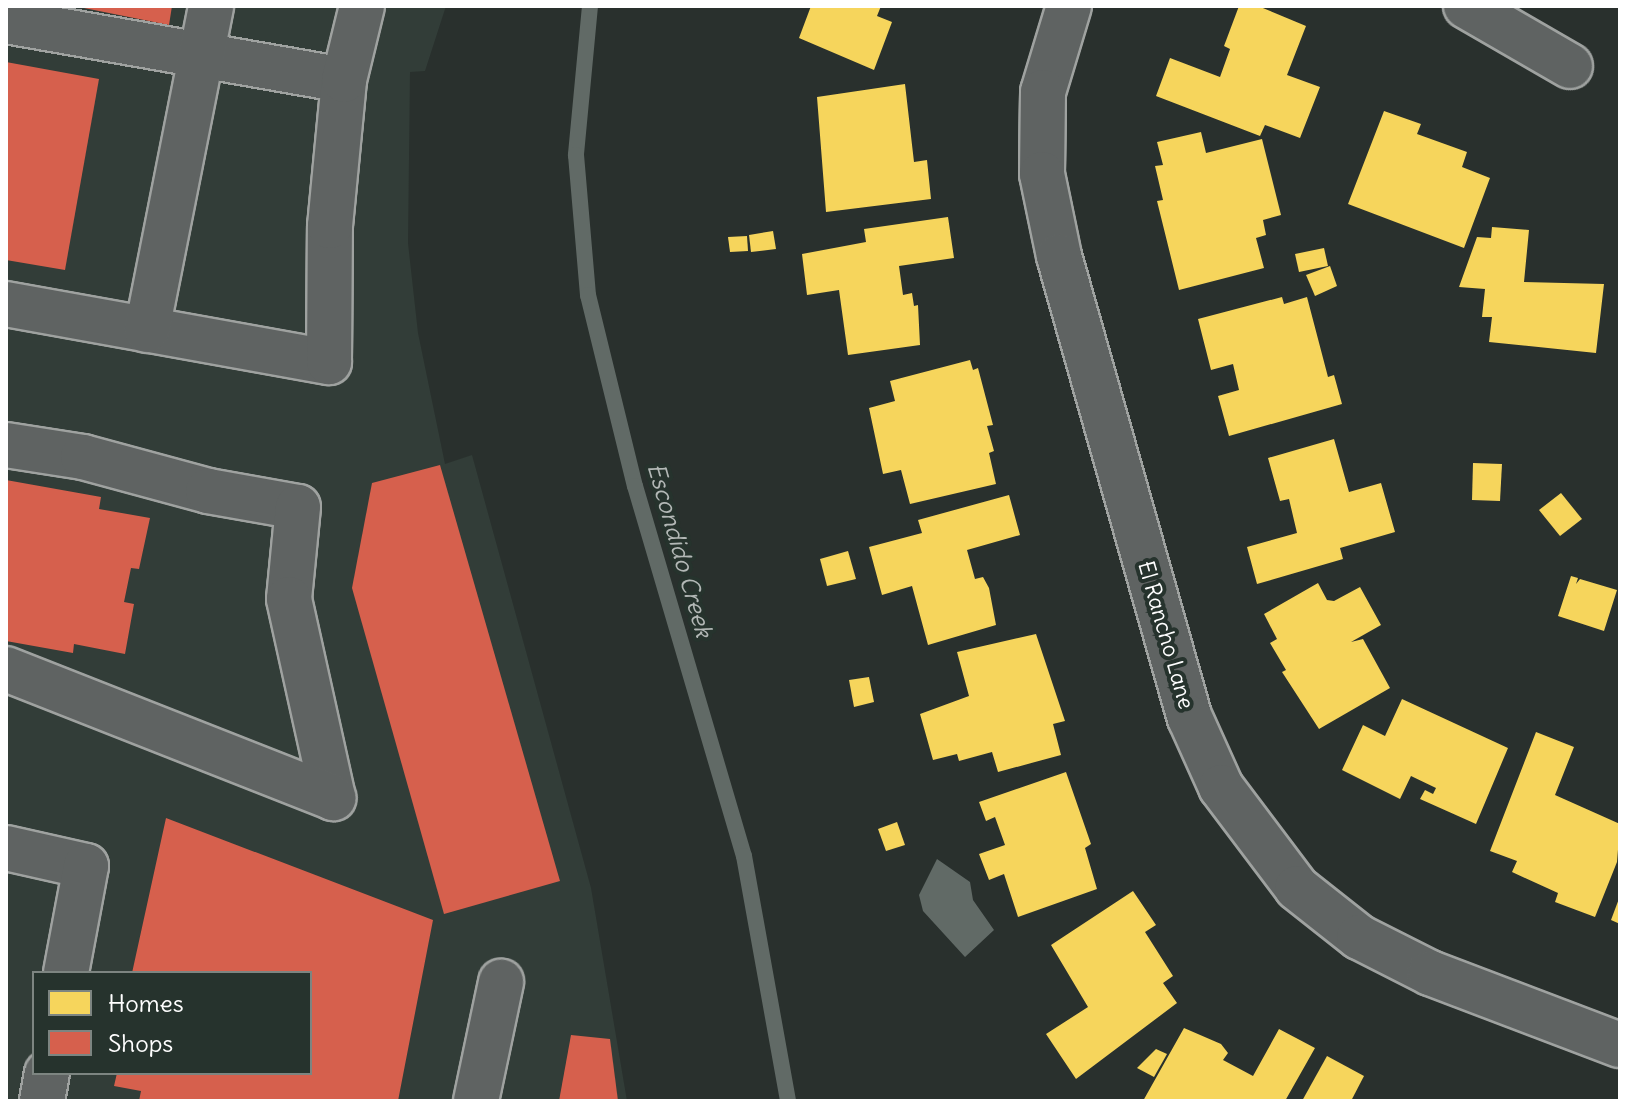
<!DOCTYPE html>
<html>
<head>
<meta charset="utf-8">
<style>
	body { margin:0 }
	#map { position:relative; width:1626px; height:1107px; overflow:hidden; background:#29302d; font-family:Delius,sans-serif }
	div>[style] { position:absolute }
	.built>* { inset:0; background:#323d38 }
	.water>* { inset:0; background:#616a66 }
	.homes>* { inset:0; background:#f6d55c }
	.shops>* { inset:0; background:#d6604d }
	.stream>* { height:16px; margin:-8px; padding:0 8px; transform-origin:8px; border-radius:8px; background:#616a66 }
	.roads { filter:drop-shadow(2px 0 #9fa2a0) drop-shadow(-2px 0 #9fa2a0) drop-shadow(0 2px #9fa2a0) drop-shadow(0 -2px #9fa2a0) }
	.minor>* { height:44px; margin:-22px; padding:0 22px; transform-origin:22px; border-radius:22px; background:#5f6362 }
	span { translate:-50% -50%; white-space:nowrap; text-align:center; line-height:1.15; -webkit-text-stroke:8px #26332d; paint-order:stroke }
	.street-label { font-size:22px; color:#fff }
	.water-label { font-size:24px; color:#b3b8b6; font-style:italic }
	.frame { position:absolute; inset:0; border:8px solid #fff; pointer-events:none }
	.legend { position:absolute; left:32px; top:971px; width:280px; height:104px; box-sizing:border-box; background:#26332d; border:2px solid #7d8581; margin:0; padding:10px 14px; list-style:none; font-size:24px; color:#fff }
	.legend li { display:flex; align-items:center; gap:16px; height:40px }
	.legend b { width:40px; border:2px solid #7d8581 }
</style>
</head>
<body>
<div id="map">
	<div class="built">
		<i style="clip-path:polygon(evenodd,6px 6px,446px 6px,425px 71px,410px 72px,408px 243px,418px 333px,445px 464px,472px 455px,591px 888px,627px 1101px,6px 1101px,6px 6px,34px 973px,310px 973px,310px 1073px,34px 1073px,34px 973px)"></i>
	</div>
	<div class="water">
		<i style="clip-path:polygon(937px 859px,970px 882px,973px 900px,994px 930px,965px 957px,923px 911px,919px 895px)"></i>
	</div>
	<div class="homes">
		<i style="clip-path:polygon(811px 6px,881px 6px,877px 16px,892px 22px,874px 70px,799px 38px)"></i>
		<i style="clip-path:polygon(1239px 6px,1258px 6px,1306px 26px,1287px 75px,1320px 87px,1300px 138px,1265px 125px,1260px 136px,1156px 96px,1170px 58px,1220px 77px,1230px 49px,1224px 46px)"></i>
		<i style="clip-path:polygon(905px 84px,914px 162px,927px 160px,931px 199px,826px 212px,817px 97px)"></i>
		<i style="clip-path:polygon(1384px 111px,1421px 124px,1417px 134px,1467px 152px,1462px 167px,1490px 178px,1464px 248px,1348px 204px)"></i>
		<i style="clip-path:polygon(1201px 132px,1206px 153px,1262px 139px,1281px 215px,1263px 220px,1266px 235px,1256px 238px,1264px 268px,1179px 290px,1157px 201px,1163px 200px,1155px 166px,1163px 165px,1157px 142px)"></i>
		<i style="clip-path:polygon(948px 217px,954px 258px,899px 266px,903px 295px,912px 293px,914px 306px,918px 305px,920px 345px,848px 355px,839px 290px,807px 295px,802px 254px,866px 242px,864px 229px)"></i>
		<i style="clip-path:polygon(1492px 227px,1529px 230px,1524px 282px,1604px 284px,1596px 353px,1489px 342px,1492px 317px,1482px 317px,1485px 289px,1459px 287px,1477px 237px,1491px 238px)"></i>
		<i style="clip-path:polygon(773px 231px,776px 249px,751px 252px,749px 235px)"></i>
		<i style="clip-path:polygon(747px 236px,748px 251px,730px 252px,728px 237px)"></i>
		<i style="clip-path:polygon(1324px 248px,1328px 266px,1299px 272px,1295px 254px)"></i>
		<i style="clip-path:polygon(1330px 266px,1337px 286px,1315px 296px,1306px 275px)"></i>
		<i style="clip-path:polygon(1282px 297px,1284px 304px,1307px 297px,1328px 377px,1334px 375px,1342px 404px,1229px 436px,1218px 396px,1239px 390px,1233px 364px,1211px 370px,1198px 319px)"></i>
		<i style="clip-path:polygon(970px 360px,973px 370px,978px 368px,993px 425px,987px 426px,994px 451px,989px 453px,996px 484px,910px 504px,901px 470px,883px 474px,869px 408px,895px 401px,890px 381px)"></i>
		<i style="clip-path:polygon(1334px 439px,1349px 492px,1381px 483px,1395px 532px,1340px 548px,1343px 559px,1257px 584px,1247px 547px,1297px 533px,1289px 499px,1280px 501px,1268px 458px)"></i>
		<i style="clip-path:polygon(1473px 463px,1502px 464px,1500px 501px,1472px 500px)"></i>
		<i style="clip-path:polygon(1561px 493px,1582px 519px,1560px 536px,1539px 510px)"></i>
		<i style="clip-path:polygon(1009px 495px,1020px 535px,967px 550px,975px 579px,983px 577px,989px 588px,996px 625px,928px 645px,912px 586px,882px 595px,869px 547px,922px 533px,918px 520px)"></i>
		<i style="clip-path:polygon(848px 551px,856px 579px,827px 586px,820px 559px)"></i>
		<i style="clip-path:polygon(1571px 576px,1578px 578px,1576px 584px,1580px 579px,1617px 590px,1604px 631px,1558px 616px)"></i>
		<i style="clip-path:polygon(1318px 583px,1327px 600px,1334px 601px,1360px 587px,1381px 625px,1351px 642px,1363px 639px,1390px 688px,1319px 729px,1282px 672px,1286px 670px,1270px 643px,1277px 639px,1264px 614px)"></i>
		<i style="clip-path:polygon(1036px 634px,1065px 721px,1053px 724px,1061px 755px,998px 772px,992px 752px,959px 761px,957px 754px,933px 760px,920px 714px,969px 696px,957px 652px)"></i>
		<i style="clip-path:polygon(869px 677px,874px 702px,854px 707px,849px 680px)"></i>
		<i style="clip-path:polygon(1402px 699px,1508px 748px,1476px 824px,1420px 799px,1425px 790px,1433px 794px,1436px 788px,1411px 776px,1400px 799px,1342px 770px,1363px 725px,1385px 736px)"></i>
		<i style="clip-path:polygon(1536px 732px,1574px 747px,1555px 795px,1620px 824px,1617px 862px,1595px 917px,1555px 902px,1558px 893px,1512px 872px,1517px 861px,1490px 851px)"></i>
		<i style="clip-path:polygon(1066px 772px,1091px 844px,1085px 848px,1097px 889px,1018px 917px,1004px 874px,989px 880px,979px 854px,1005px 845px,995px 817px,986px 821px,979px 802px)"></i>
		<i style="clip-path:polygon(897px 822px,905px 845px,886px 851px,878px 829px)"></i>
		<i style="clip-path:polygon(1133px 891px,1156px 925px,1145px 932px,1173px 976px,1163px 983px,1177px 1003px,1076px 1079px,1046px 1034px,1088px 1007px,1051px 945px)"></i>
		<i style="clip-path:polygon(1620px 896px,1620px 924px,1611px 920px)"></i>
		<i style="clip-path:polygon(1184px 1028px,1221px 1044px,1228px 1053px,1223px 1060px,1253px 1076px,1279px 1029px,1315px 1048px,1285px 1101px,1143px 1101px)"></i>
		<i style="clip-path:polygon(1156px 1049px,1167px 1054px,1154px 1077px,1137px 1068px)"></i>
		<i style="clip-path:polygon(1327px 1056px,1364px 1076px,1351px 1101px,1302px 1101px)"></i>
	</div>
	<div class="shops">
		<i style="clip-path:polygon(74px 6px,172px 6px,169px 25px)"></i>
		<i style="clip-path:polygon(6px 62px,99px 79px,65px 270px,6px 260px)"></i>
		<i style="clip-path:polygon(440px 465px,560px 881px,444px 914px,352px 588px,372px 483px)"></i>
		<i style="clip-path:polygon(6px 480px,101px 497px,99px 509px,150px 518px,139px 569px,131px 568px,124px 602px,134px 604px,125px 654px,74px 644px,73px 653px,6px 641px)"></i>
		<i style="clip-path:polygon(166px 818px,433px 920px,398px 1101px,139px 1101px,141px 1091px,114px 1086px,117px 1073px,310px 1073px,310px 973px,132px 973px)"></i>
		<i style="clip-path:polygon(571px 1035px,610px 1039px,618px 1101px,559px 1101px)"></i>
	</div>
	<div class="stream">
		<i style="left:590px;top:6px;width:150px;rotate:95.4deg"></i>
		<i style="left:576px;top:155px;width:141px;rotate:85.1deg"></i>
		<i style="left:588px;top:295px;width:197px;rotate:76.2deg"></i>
		<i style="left:635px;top:486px;width:386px;rotate:73.6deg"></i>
		<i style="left:744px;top:856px;width:249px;rotate:79.8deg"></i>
	</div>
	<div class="roads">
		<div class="minor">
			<i style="left:1069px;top:6px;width:90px;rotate:106.8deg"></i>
			<i style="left:1043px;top:92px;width:82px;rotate:90.7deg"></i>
			<i style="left:1042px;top:174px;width:84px;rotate:78.3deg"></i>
			<i style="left:1059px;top:256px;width:480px;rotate:74.2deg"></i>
			<i style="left:1190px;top:718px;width:76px;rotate:65.8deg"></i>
			<i style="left:1221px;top:787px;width:126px;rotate:53deg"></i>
			<i style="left:1297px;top:888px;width:79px;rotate:38.3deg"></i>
			<i style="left:1359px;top:937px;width:80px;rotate:26.9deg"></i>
			<i style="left:1430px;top:973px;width:203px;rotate:20.8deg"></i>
			<i style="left:1466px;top:6px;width:120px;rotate:30deg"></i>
			<i style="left:6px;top:21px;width:343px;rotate:9.9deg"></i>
			<i style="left:6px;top:304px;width:328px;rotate:10.2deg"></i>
			<i style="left:329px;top:362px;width:136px;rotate:-89.6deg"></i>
			<i style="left:330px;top:226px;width:147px;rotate:-84.5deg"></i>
			<i style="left:344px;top:80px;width:76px;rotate:-76.3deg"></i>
			<i style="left:147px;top:330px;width:330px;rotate:-78.8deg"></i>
			<i style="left:6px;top:445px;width:78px;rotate:8.9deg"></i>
			<i style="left:83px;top:457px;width:130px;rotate:15.2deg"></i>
			<i style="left:208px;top:491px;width:91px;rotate:10.1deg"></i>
			<i style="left:298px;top:507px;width:92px;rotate:95.6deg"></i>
			<i style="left:289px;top:599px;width:204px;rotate:77.5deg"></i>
			<i style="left:6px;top:669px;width:352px;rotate:21.5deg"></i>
			<i style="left:6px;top:848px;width:82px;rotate:12.7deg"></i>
			<i style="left:86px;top:866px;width:109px;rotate:100.6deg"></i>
			<i style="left:42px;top:1101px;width:28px;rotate:-80deg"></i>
			<i style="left:476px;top:1101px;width:122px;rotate:-78.1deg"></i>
		</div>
	</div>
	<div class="street-label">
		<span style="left:1166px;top:635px;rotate:74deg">El Rancho Lane</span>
	</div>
	<div class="water-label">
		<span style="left:680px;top:550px;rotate:74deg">Escondido Creek</span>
	</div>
	<div class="frame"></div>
	<ul class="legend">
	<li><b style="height:22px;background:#f6d55c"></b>Homes</li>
	<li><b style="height:22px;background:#d6604d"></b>Shops</li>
	</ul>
</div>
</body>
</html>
